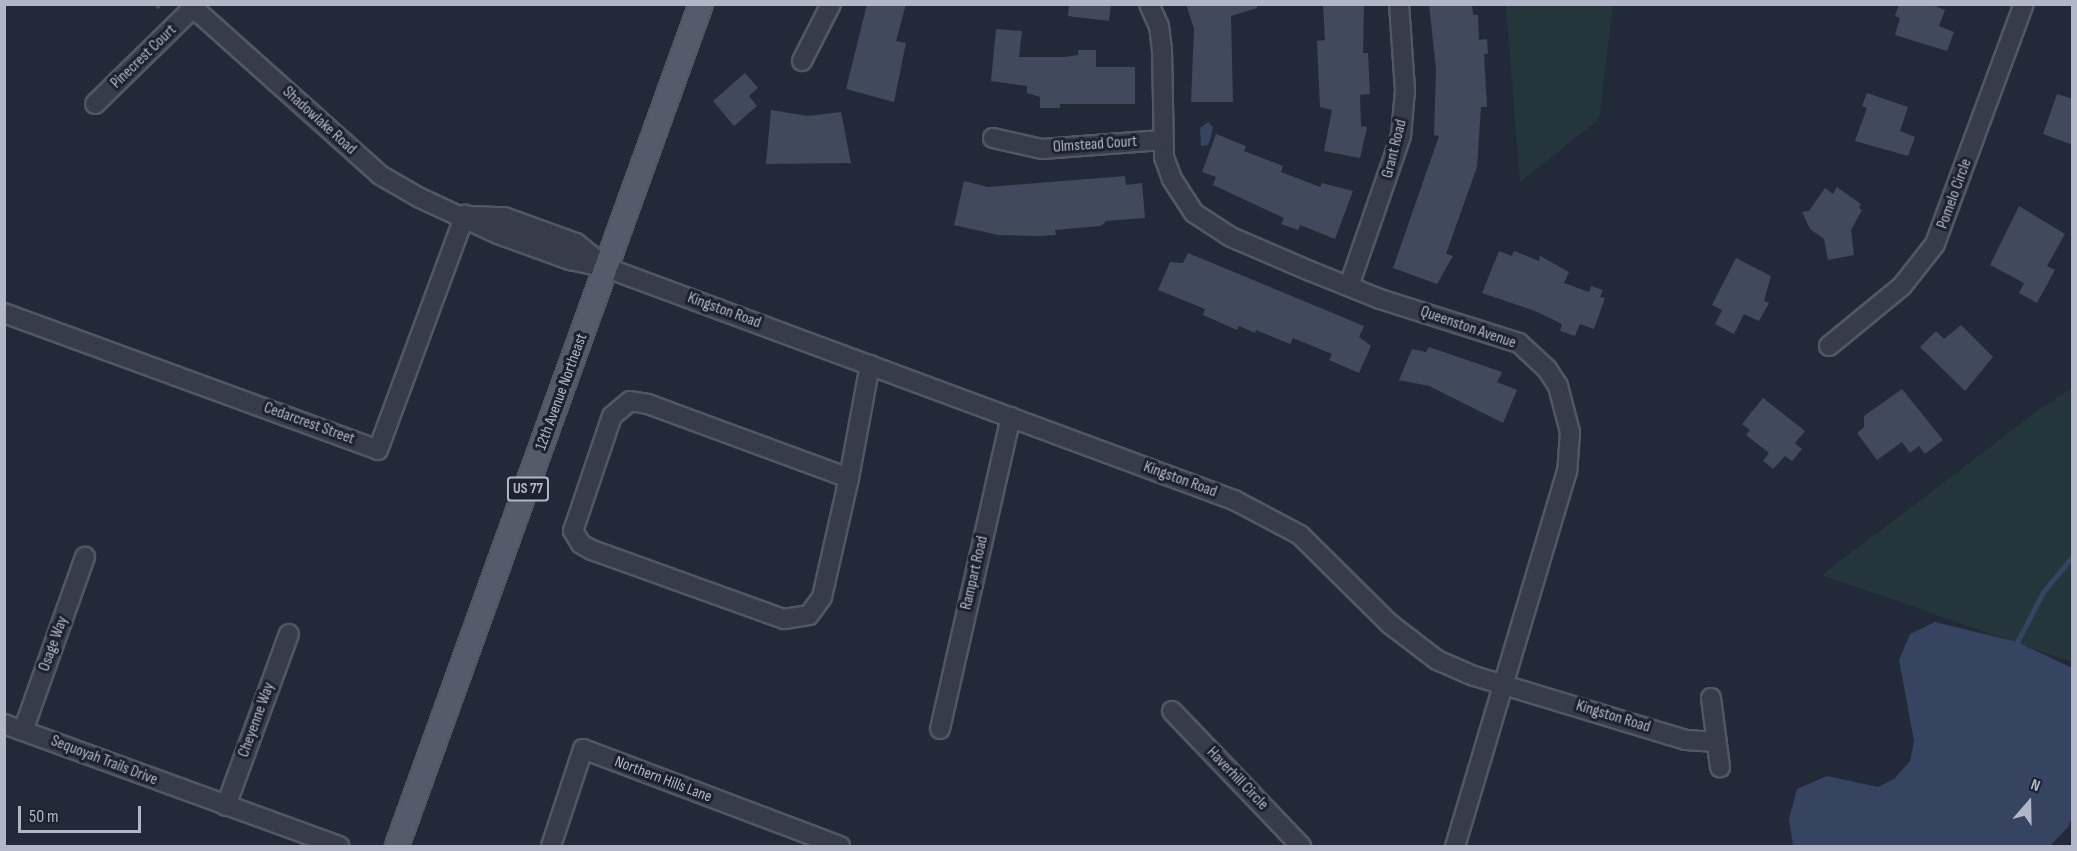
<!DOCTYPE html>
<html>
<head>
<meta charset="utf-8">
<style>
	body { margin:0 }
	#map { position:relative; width:2077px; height:851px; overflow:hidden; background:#222a3a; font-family:"Sofia Sans Condensed",sans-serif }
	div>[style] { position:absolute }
	.green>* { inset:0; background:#24363b }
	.water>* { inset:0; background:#364361 }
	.stream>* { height:5px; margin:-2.5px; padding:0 2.5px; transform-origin:2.5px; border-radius:2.5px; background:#364361 }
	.building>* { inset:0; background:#41495c }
	.path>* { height:3px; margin-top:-1.5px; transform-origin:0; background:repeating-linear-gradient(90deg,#425358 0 4.5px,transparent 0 9px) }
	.roads { filter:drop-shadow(2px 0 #515765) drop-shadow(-2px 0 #515765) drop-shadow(0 2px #515765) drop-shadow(0 -2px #515765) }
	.minor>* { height:18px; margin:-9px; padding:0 9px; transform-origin:9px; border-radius:9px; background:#363c4a }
	.major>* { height:22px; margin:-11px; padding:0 11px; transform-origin:11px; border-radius:11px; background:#545b6a }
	span { translate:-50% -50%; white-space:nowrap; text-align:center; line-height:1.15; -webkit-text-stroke:6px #1b212f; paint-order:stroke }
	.shield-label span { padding:2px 4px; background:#1b212f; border:2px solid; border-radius:4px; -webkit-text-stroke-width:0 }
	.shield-label { font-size:15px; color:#b1b7c6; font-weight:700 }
	.street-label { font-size:16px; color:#b1b7c6 }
	.frame { position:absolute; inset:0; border:6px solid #b1b7c6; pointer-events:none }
	.north { position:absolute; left:1999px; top:773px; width:60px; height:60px; -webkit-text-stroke:4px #1b212f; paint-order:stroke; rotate:20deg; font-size:16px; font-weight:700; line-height:24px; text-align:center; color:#b1b7c6 }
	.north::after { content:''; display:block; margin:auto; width:21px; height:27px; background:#b1b7c6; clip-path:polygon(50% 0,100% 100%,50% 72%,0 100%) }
	.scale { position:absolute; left:18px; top:806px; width:123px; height:27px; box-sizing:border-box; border:3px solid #b1b7c6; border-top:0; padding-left:8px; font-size:18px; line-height:21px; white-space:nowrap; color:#b1b7c6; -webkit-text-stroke:4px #1b212f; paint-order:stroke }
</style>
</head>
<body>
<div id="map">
	<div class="green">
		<i style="clip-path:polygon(1506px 5px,1613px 5px,1599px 119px,1520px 182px)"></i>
		<i style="clip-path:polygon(2072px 388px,2072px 662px,1822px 575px,2039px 410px)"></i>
	</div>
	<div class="water">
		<i style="clip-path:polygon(1208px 122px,1213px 127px,1211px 137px,1208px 145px,1201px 146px,1200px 128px)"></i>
		<i style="clip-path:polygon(1935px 622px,2017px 642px,2072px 668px,2072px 818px,2068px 827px,2050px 846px,1793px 846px,1789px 819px,1797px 789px,1827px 776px,1878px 787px,1894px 779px,1910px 761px,1914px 741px,1899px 660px,1910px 634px)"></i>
	</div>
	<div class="stream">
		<i style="left:2017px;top:642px;width:56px;rotate:-62.5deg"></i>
		<i style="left:2043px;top:592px;width:45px;rotate:-50.4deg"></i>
	</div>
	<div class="building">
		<i style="clip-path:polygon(867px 4px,906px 4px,896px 41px,906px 43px,894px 102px,846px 89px)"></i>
		<i style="clip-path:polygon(1069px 4px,1111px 4px,1109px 21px,1068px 16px)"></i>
		<i style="clip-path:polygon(1186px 4px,1257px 4px,1257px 8px,1231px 16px,1233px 102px,1191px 102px,1194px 29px)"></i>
		<i style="clip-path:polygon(1323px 4px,1364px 4px,1363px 53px,1368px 53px,1370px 94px,1360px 95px,1361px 126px,1367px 127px,1360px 158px,1324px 151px,1332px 110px,1320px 107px,1317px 41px,1325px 40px)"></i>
		<i style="clip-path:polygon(1429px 4px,1472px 4px,1473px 15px,1478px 15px,1479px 40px,1487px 39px,1488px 54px,1484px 54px,1487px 107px,1481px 107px,1477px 167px,1446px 254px,1453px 256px,1437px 284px,1393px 268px,1439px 136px,1434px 135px,1436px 69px)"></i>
		<i style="clip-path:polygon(1899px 4px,1930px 4px,1945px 10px,1939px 26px,1954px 32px,1947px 51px,1895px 35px,1900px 18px,1895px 16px)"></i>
		<i style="clip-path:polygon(996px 29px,1022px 31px,1019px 57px,1064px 57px,1078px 55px,1078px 50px,1096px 50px,1096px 67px,1135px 67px,1135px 104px,1060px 104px,1060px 108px,1040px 108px,1040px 97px,1027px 93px,1027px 86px,991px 81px)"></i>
		<i style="clip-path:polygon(745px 73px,758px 88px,749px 96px,757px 106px,734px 126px,713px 101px)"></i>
		<i style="clip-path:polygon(1867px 93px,1908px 107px,1900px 131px,1915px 137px,1908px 156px,1855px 141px,1867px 108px,1862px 106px)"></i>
		<i style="clip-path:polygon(2057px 94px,2073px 99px,2073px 145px,2043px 134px)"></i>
		<i style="clip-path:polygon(771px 110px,808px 116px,841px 112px,851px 163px,766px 164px)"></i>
		<i style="clip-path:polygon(1216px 134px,1246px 146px,1244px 151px,1283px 166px,1281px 172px,1320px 187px,1322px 183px,1353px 191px,1335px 239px,1300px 225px,1298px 230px,1281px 224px,1284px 218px,1213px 185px,1216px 177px,1202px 172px)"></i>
		<i style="clip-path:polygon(1125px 176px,1126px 185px,1142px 183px,1145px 218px,1106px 221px,1101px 226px,1055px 230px,1056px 235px,1038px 236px,998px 235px,954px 225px,964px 181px,988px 187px)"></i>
		<i style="clip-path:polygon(1837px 187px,1861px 204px,1859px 208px,1862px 210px,1851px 230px,1854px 255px,1828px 260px,1824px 239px,1810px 229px,1802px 212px,1809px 211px,1825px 188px,1833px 194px)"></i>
		<i style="clip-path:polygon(2019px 206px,2065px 234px,2047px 266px,2055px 270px,2037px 303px,2019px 293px,2024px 283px,1990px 265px)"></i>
		<i style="clip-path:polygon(1499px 251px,1512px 256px,1514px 251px,1539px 261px,1540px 256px,1569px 272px,1564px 283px,1589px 292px,1591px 286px,1603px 290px,1600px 297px,1605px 298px,1594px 329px,1580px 324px,1575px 336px,1560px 331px,1562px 324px,1535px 311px,1482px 293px)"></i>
		<i style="clip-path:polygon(1188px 253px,1364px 326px,1359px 337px,1371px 346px,1359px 373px,1329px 360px,1332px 354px,1293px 338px,1290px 344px,1256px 330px,1255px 333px,1239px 326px,1237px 330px,1203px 315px,1205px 309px,1158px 290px,1170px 262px,1183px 263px)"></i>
		<i style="clip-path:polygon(1736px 258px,1771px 276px,1764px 301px,1769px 303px,1759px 321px,1744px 314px,1734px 334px,1715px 324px,1722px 310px,1712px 305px)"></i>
		<i style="clip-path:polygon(1961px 325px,1993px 357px,1965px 391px,1920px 347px,1936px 331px,1944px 339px)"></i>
		<i style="clip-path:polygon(1429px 347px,1502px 372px,1497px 382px,1517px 390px,1503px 423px,1429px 386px,1399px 380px,1412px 349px,1426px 352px)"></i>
		<i style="clip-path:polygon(1902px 389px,1943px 440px,1925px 454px,1919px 446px,1910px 453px,1902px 442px,1877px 460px,1857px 433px,1864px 427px,1864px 416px)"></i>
		<i style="clip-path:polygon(1763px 398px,1805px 431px,1795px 443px,1802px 449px,1792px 461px,1785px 456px,1773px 469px,1763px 461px,1769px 453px,1746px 435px,1750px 430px,1742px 424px)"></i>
	</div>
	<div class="path">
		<i style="left:157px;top:4px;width:8px;rotate:67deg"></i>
	</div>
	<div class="roads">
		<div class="minor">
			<i style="left:189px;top:4px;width:256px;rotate:41.8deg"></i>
			<i style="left:380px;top:175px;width:46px;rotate:29.9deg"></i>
			<i style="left:420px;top:198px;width:86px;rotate:24.8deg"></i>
			<i style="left:498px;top:234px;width:77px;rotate:19.9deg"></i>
			<i style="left:570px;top:260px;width:38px;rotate:12deg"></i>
			<i style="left:607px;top:268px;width:669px;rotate:20.31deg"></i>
			<i style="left:1234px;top:500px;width:75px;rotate:27.9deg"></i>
			<i style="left:1300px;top:535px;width:127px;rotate:44.7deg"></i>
			<i style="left:1390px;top:624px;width:59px;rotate:37.5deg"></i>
			<i style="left:1437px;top:660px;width:40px;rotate:23.4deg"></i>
			<i style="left:1474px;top:676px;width:221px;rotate:16.8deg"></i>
			<i style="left:1686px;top:740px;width:30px;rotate:4deg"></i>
			<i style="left:1149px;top:4px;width:24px;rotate:66deg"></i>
			<i style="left:1159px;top:26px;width:24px;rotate:83deg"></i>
			<i style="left:1162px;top:50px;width:107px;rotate:88.9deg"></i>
			<i style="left:1164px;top:157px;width:23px;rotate:70deg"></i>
			<i style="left:1172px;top:179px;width:40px;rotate:57.1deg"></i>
			<i style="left:1194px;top:213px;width:44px;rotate:33deg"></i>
			<i style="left:1231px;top:237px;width:86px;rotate:23.3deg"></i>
			<i style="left:1310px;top:271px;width:75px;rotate:21.8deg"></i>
			<i style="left:1380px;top:299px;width:146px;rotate:17.6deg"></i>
			<i style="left:1519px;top:343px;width:38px;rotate:43deg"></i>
			<i style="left:1547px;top:369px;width:20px;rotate:57deg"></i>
			<i style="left:1558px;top:386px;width:48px;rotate:75.4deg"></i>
			<i style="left:1570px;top:432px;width:39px;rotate:94deg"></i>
			<i style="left:1567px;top:471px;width:391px;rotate:106.6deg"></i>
			<i style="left:802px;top:61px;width:64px;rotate:-63deg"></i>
			<i style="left:95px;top:104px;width:143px;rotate:-44.4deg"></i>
			<i style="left:993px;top:138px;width:50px;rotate:12.7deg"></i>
			<i style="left:1042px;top:149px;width:121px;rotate:-4.3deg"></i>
			<i style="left:469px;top:216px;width:35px;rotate:2deg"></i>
			<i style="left:504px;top:217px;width:77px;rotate:19.9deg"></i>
			<i style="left:576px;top:243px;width:35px;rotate:39deg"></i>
			<i style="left:1349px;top:286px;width:159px;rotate:-70.9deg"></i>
			<i style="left:1401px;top:136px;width:46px;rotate:-85deg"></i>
			<i style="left:1405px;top:90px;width:86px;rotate:-94deg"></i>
			<i style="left:4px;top:313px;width:398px;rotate:20.1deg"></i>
			<i style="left:378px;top:450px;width:251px;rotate:-69.7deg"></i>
			<i style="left:1829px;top:346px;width:94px;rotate:-39.4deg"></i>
			<i style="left:1902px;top:286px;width:53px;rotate:-51.8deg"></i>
			<i style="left:1935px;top:244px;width:256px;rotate:-69.7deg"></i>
			<i style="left:849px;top:478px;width:214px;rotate:-159.8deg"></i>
			<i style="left:648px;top:404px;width:18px;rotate:-171deg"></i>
			<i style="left:630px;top:401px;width:23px;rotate:140deg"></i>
			<i style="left:612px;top:416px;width:121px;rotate:108.7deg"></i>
			<i style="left:573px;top:531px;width:15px;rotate:58deg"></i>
			<i style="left:581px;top:544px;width:13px;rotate:29deg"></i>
			<i style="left:592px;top:550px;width:204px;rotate:19.8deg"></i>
			<i style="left:784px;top:619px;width:25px;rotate:-9deg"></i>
			<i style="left:809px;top:615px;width:22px;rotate:-54deg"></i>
			<i style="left:822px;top:597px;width:122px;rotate:-77.2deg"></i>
			<i style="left:849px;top:478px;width:115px;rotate:-79.5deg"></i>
			<i style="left:1711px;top:698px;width:70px;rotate:82.6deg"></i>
			<i style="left:1172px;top:711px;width:187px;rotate:46.3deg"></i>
			<i style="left:4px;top:724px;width:357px;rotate:20deg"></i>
			<i style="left:940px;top:729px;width:320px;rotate:-77.2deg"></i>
			<i style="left:23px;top:731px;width:185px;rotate:-70.4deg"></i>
			<i style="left:226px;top:806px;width:183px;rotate:-69.9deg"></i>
			<i style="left:551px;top:846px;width:102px;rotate:-71.7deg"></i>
			<i style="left:583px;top:749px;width:275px;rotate:20.7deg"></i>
		</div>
		<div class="major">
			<i style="left:397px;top:846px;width:895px;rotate:-70.15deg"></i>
		</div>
	</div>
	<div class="shield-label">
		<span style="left:528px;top:489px">US 77</span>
	</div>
	<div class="street-label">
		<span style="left:144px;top:57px;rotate:-44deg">Pinecrest Court</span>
		<span style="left:319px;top:121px;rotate:42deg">Shadowlake Road</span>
		<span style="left:1095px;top:145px;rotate:-4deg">Olmstead Court</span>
		<span style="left:1395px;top:149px;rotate:-76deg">Grant Road</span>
		<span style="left:1955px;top:194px;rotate:-70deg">Pomelo Circle</span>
		<span style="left:724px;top:311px;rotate:20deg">Kingston Road</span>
		<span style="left:1468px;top:328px;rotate:19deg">Queenston Avenue</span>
		<span style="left:562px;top:392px;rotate:-70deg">12th Avenue Northeast</span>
		<span style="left:309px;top:424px;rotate:20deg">Cedarcrest Street</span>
		<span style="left:1180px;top:480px;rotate:20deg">Kingston Road</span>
		<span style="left:975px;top:573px;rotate:-77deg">Rampart Road</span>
		<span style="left:54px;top:644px;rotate:-70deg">Osage Way</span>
		<span style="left:1613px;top:717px;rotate:17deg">Kingston Road</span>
		<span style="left:257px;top:720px;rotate:-70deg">Cheyenne Way</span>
		<span style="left:104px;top:761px;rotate:21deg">Sequoyah Trails Drive</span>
		<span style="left:1237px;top:779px;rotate:46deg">Haverhill Circle</span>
		<span style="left:663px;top:780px;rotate:21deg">Northern Hills Lane</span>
	</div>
	<div class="frame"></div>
	<div class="north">N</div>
	<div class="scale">50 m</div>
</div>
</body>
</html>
